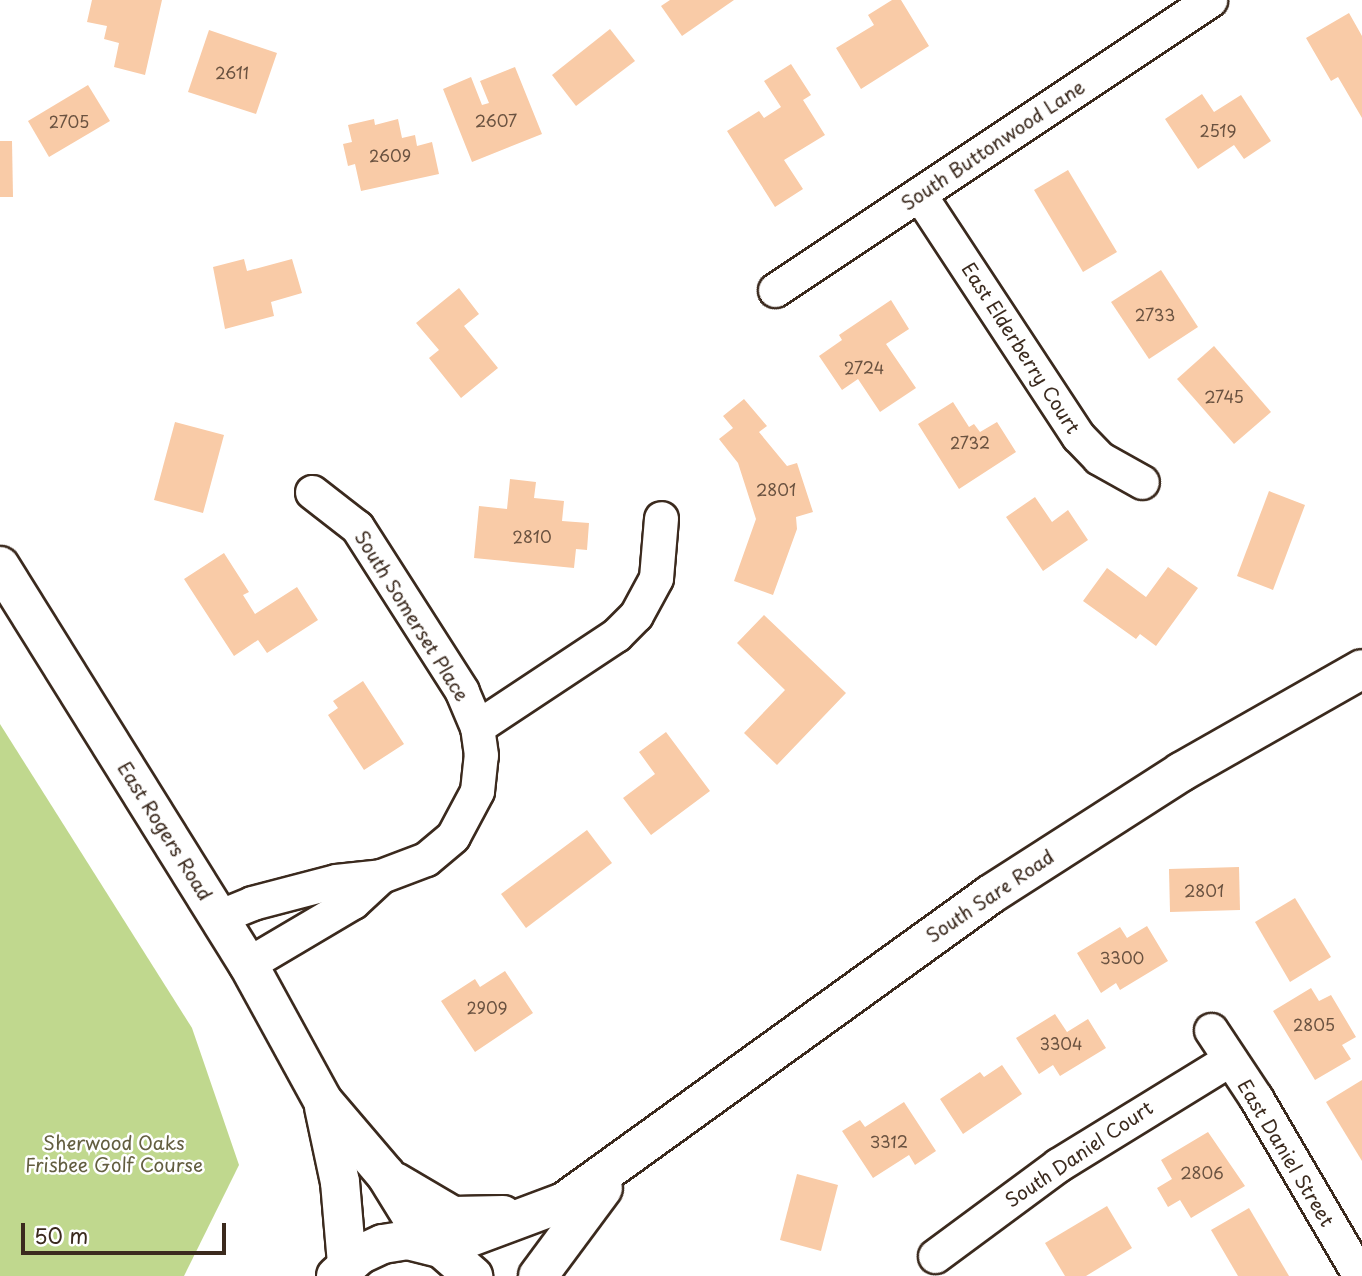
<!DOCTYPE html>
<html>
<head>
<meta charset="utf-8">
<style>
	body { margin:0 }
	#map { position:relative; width:1362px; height:1276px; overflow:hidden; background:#fff; font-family:"Playpen Sans",sans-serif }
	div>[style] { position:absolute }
	.green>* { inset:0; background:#c0d88e }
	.building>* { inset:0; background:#f9cba7 }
	.roads { filter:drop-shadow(2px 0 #3b2a1e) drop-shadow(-2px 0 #3b2a1e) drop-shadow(0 2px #3b2a1e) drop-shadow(0 -2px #3b2a1e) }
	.minor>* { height:33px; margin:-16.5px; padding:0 16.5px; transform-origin:16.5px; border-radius:16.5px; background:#fff }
	.major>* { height:38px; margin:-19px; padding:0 19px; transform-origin:19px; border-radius:19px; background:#fff }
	span { translate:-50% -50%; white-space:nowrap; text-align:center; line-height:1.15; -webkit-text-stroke:5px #fff; paint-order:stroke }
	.number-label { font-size:16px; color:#6a5240 }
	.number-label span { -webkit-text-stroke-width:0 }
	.street-label { font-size:19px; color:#3b2a1e }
	.park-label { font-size:19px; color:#635e40 }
	.scale { position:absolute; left:21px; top:1223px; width:205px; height:32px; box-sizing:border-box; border:4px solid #3b2a1e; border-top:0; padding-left:9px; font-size:21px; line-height:24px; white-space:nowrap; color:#3b2a1e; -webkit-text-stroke:5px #fff; paint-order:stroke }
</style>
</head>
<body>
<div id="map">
	<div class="green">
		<i style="clip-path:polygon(0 724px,192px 1028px,239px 1165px,184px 1276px,0 1276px)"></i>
	</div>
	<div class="building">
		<i style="clip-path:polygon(92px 0,162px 0,145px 75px,114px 67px,119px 43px,104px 39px,107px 26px,87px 22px)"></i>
		<i style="clip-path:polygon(670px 0,734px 0,682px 36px,661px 6px)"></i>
		<i style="clip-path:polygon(892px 0,901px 0,929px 46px,861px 89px,836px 48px,874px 25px,868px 15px)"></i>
		<i style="clip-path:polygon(1349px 13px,1362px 36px,1362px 118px,1338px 77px,1331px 81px,1306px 38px)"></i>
		<i style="clip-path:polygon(610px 29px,635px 61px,576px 106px,552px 75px)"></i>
		<i style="clip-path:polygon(209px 30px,277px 53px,256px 114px,188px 92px)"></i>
		<i style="clip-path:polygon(791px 64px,811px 95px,803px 100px,825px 135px,784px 160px,803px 189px,775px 207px,727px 131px,759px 111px,764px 118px,781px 107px,764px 81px)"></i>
		<i style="clip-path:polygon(515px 67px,542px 134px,472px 162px,443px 89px,471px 77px,482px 105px,489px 103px,480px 81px)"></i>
		<i style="clip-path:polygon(88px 85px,110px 121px,49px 157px,28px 121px)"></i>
		<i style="clip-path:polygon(1202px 94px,1214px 112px,1241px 95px,1271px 141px,1244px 159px,1234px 145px,1198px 169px,1165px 119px)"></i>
		<i style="clip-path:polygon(374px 119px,375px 125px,398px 119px,402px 138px,415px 135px,417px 146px,432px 142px,439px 174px,361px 191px,355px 164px,348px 166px,343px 144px,352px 142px,348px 125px)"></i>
		<i style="clip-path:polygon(0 141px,12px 141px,13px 197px,0 197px)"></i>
		<i style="clip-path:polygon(1068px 170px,1117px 252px,1083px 272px,1034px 190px)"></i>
		<i style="clip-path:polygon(244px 259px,247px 271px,292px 259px,302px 293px,271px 302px,274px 316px,225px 329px,213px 267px)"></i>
		<i style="clip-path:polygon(1161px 270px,1198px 327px,1149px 359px,1111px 302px)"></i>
		<i style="clip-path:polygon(459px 288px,479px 314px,464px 326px,498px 368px,461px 398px,429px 358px,439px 350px,416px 323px)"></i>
		<i style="clip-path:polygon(891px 300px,909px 329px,886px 344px,916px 388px,880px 412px,858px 379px,842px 390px,819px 356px,842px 340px,839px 335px)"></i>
		<i style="clip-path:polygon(1214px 346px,1271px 412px,1234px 444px,1177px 379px)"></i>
		<i style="clip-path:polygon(744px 399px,767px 426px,759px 432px,787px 466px,797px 463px,813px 512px,796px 517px,797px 529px,773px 595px,734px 581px,756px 519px,738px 463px,719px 439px,733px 428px,723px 416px)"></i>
		<i style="clip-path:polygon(953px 402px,969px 427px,974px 424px,980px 432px,997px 422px,1016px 452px,959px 489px,918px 424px)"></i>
		<i style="clip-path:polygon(175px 422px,224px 435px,203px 513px,154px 500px)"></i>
		<i style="clip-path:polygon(510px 479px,536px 482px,534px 498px,564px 501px,562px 521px,589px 523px,587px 550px,576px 549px,574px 568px,474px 558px,479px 506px,507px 509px)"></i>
		<i style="clip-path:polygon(1269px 491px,1305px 505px,1273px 590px,1237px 576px)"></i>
		<i style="clip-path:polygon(1035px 497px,1052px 522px,1068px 510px,1088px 540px,1043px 571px,1006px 517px)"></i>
		<i style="clip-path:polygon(224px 553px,249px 592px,243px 595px,255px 614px,297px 587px,318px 620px,267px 653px,258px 640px,234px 656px,184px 579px)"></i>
		<i style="clip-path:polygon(1168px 567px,1198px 588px,1156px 646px,1140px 634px,1136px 639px,1083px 601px,1107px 568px,1146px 597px)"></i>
		<i style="clip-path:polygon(764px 615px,846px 693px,777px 765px,744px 733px,785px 690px,737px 643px)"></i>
		<i style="clip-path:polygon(363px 681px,404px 744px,364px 770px,328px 715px,338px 708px,333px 701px)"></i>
		<i style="clip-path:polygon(666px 732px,710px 791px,651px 835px,623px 798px,655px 774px,639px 752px)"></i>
		<i style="clip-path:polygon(587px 830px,612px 863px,526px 928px,501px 894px)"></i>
		<i style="clip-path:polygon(1239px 867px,1240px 910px,1170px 912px,1169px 869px)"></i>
		<i style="clip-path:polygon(1295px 898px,1331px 957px,1290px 982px,1255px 922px)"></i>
		<i style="clip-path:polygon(1147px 926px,1168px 961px,1120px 990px,1116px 983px,1101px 993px,1077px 953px,1120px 927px,1127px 938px)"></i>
		<i style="clip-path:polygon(505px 971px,533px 1013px,475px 1052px,441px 1001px,475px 979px,480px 987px)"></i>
		<i style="clip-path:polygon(1311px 988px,1319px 1001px,1331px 995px,1356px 1037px,1342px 1045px,1351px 1059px,1315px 1080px,1273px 1011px)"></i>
		<i style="clip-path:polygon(1055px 1014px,1067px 1032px,1088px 1019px,1106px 1048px,1060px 1076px,1053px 1065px,1039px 1074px,1016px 1038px)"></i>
		<i style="clip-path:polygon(1002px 1065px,1022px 1094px,963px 1134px,940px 1099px,980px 1072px,984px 1077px)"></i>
		<i style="clip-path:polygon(1362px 1080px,1362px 1161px,1326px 1102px)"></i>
		<i style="clip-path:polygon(904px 1102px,936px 1151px,915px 1165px,909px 1155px,873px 1178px,842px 1131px,860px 1120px,865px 1127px)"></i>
		<i style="clip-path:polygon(1208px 1132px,1245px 1186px,1191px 1218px,1180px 1200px,1168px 1207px,1157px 1188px,1172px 1179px,1161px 1160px)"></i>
		<i style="clip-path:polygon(797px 1174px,838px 1185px,821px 1251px,780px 1240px)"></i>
		<i style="clip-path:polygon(1107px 1206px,1132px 1248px,1086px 1276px,1065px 1276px,1045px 1243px)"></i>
		<i style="clip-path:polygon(1249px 1208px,1289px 1276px,1238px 1276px,1211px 1230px)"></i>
	</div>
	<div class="roads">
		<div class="minor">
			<i style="left:919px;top:194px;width:290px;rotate:56.7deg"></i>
			<i style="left:1078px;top:436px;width:30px;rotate:46deg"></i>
			<i style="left:1099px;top:458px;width:49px;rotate:29.2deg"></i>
			<i style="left:775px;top:290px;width:523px;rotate:-33.69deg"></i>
			<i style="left:477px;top:727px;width:167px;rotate:-33.5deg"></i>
			<i style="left:616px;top:635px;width:28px;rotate:-45deg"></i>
			<i style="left:636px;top:615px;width:42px;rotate:-61.6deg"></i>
			<i style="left:656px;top:578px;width:60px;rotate:-85.2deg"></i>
			<i style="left:218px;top:917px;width:37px;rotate:-22deg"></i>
			<i style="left:252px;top:903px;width:87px;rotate:-14.7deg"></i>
			<i style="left:336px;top:881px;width:45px;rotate:-6.3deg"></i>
			<i style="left:381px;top:876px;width:48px;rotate:-20.7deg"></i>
			<i style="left:426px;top:859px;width:35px;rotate:-40deg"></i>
			<i style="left:453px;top:836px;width:51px;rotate:-61.9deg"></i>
			<i style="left:477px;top:791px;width:36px;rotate:-84deg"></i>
			<i style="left:481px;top:755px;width:28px;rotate:-98deg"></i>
			<i style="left:477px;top:727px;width:39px;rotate:-113deg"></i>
			<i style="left:462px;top:691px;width:195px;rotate:-122.6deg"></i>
			<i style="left:357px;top:527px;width:57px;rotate:-142.1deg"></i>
			<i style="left:248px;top:964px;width:122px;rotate:-30.6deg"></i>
			<i style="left:353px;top:902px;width:38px;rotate:-43deg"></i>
			<i style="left:1211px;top:1030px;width:82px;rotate:56.5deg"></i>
			<i style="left:1256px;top:1098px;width:206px;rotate:59.7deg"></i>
			<i style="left:935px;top:1256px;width:153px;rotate:-36.5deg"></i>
			<i style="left:1058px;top:1165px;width:201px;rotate:-31.6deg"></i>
		</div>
		<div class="major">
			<i style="left:0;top:566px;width:469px;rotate:58.1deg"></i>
			<i style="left:248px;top:964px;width:156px;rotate:61.3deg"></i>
			<i style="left:323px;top:1101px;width:97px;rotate:49.6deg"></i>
			<i style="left:386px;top:1175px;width:82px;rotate:58.4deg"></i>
			<i style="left:324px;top:1107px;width:77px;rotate:78deg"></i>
			<i style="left:340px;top:1182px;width:81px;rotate:85.1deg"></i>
			<i style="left:395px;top:1182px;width:67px;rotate:30.4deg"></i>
			<i style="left:453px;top:1216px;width:50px;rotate:-1.1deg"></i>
			<i style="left:441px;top:1248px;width:131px;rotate:-20.5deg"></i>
			<i style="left:564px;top:1202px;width:526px;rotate:-35.8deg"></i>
			<i style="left:991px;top:894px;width:226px;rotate:-32.7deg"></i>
			<i style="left:1181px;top:772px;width:208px;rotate:-29.6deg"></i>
			<i style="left:336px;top:1276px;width:31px;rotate:-42deg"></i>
			<i style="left:359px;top:1255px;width:26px;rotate:-25deg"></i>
			<i style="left:383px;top:1244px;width:25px;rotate:-9deg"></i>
			<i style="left:408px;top:1240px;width:34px;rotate:14deg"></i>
			<i style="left:441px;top:1248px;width:43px;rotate:41.2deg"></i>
			<i style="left:538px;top:1276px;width:109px;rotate:-53.5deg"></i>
		</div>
	</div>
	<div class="number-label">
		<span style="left:232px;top:72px">2611</span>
		<span style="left:496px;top:120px">2607</span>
		<span style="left:69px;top:121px">2705</span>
		<span style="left:1218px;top:130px">2519</span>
		<span style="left:390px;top:155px">2609</span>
		<span style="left:1155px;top:314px">2733</span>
		<span style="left:864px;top:367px">2724</span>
		<span style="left:1224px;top:396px">2745</span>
		<span style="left:970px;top:442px">2732</span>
		<span style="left:776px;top:489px">2801</span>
		<span style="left:532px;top:536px">2810</span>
		<span style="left:1204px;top:890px">2801</span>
		<span style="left:1122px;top:957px">3300</span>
		<span style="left:487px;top:1007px">2909</span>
		<span style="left:1314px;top:1024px">2805</span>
		<span style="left:1061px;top:1043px">3304</span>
		<span style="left:889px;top:1141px">3312</span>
		<span style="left:1202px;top:1172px">2806</span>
	</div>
	<div class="street-label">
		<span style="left:993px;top:145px;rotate:-34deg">South Buttonwood Lane</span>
		<span style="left:1021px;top:348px;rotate:57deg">East Elderberry Court</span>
		<span style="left:412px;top:616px;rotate:58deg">South Somerset Place</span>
		<span style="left:165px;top:831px;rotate:58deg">East Rogers Road</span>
		<span style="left:990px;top:896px;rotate:-34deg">South Sare Road</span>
		<span style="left:1286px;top:1153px;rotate:59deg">East Daniel Street</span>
		<span style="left:1079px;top:1154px;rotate:-34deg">South Daniel Court</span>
	</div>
	<div class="park-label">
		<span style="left:114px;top:1154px">Sherwood Oaks<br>Frisbee Golf Course</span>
	</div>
	<div class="scale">50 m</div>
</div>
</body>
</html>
